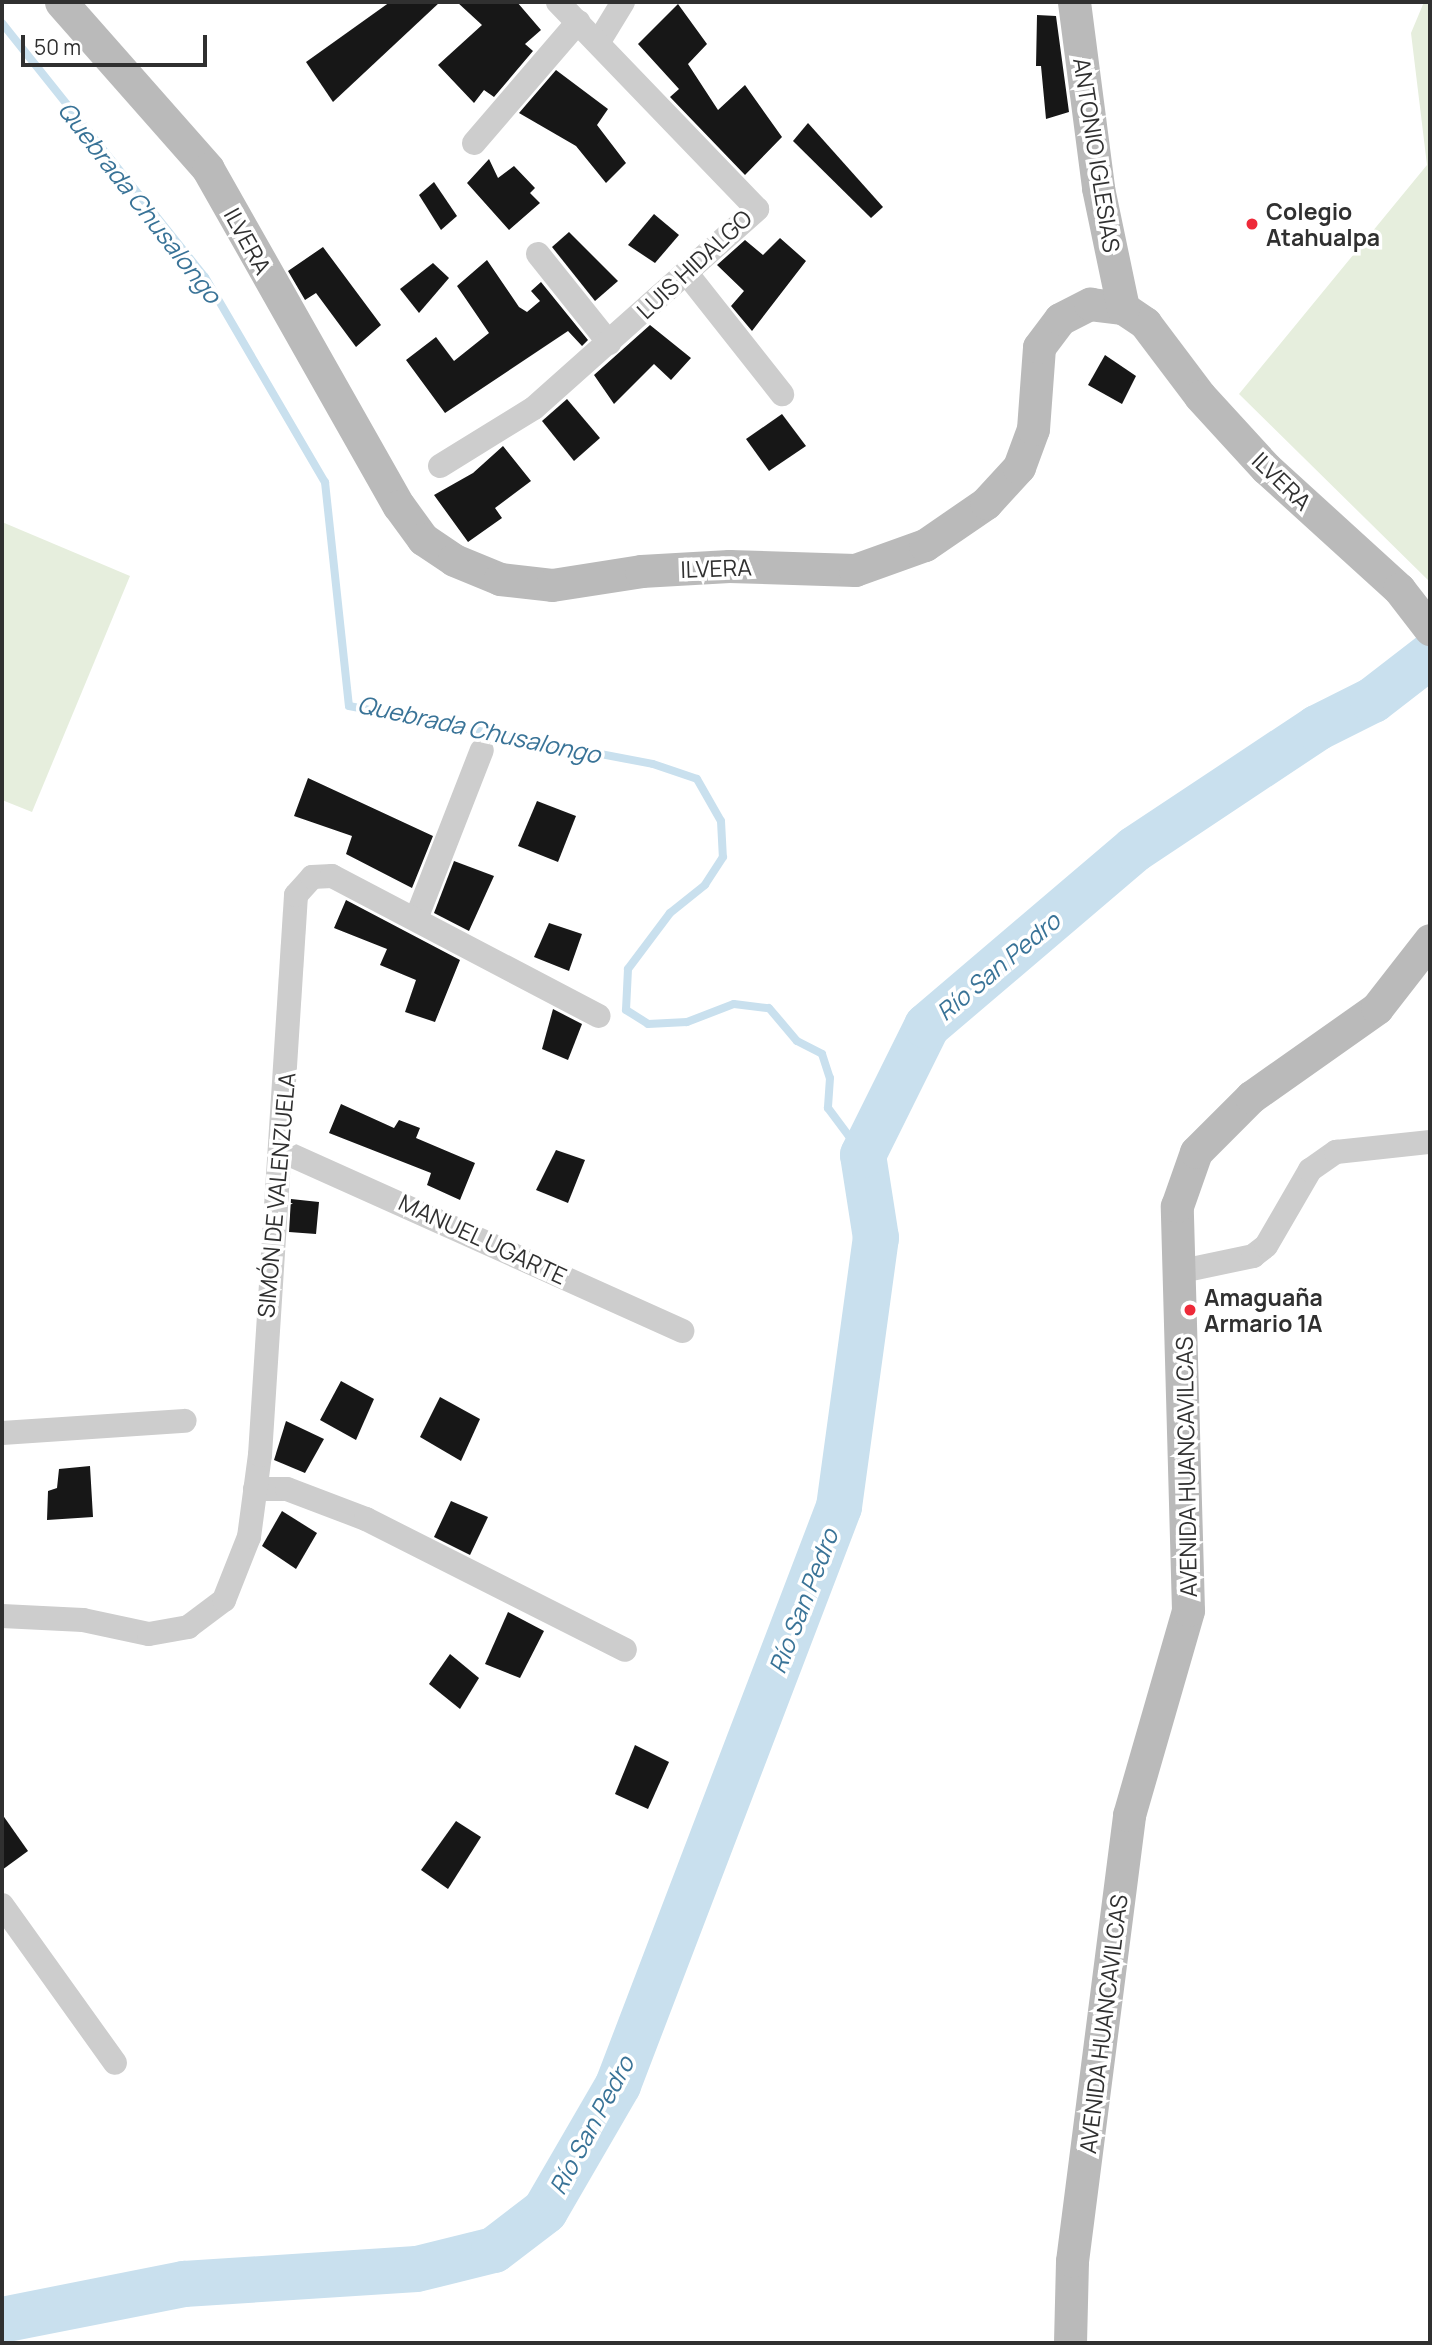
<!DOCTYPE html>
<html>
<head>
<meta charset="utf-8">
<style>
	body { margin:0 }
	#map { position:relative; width:1432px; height:2345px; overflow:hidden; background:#fff; font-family:Manrope,sans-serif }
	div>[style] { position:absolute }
	.green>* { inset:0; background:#e6eedd }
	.stream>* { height:8px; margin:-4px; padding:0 4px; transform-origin:4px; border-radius:4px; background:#c9e0ee }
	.river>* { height:46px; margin:-23px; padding:0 23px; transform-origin:23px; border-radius:23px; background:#c9e0ee }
	.building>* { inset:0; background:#171717 }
	.street>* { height:24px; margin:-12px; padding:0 12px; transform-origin:12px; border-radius:12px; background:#cdcdcd }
	.secondary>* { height:33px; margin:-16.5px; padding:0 16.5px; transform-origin:16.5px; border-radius:16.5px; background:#bababa }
	.dots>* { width:19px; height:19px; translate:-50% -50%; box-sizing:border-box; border:4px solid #fff; border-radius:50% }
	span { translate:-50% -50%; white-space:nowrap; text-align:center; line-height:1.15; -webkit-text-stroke:7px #fff; paint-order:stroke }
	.street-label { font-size:23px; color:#303030 }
	.poi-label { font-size:23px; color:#303030; font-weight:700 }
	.left { translate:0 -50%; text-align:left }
	.water-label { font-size:24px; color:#397397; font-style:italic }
	.frame { position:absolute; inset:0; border:4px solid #303030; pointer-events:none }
	.scale { position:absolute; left:21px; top:35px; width:186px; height:32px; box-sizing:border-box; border:4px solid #303030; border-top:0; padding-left:9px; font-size:21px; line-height:24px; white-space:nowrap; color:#303030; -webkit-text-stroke:5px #fff; paint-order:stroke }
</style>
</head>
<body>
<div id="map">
	<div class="green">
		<i style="clip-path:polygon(1424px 2px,1430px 2px,1430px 582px,1239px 394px,1427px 165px,1411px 33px)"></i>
		<i style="clip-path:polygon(2px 522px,130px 576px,32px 812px,2px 800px)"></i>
	</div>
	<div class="stream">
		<i style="left:2px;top:23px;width:325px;rotate:51.4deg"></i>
		<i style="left:205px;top:277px;width:238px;rotate:59.7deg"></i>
		<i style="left:325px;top:482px;width:225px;rotate:83.9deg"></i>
		<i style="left:349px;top:706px;width:309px;rotate:10.8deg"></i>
		<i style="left:653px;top:764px;width:46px;rotate:18.8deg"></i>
		<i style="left:697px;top:779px;width:48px;rotate:60.3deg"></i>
		<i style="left:721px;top:821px;width:36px;rotate:87deg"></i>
		<i style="left:723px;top:857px;width:33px;rotate:123deg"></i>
		<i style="left:705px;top:885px;width:45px;rotate:141.3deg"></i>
		<i style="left:670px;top:913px;width:70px;rotate:126.9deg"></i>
		<i style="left:628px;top:969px;width:41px;rotate:92.8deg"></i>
		<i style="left:626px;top:1010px;width:26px;rotate:32deg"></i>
		<i style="left:648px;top:1024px;width:39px;rotate:-3deg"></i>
		<i style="left:687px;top:1022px;width:50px;rotate:-21deg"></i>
		<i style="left:734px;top:1004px;width:35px;rotate:7deg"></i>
		<i style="left:769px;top:1008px;width:43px;rotate:49.7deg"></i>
		<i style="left:797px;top:1041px;width:28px;rotate:27deg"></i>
		<i style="left:822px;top:1054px;width:25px;rotate:72deg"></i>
		<i style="left:830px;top:1078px;width:30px;rotate:94deg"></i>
		<i style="left:828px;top:1108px;width:59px;rotate:53.3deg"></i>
	</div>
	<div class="river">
		<i style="left:2px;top:2320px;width:186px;rotate:-11.2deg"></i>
		<i style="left:184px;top:2284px;width:233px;rotate:-3.7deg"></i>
		<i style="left:417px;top:2269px;width:79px;rotate:-13.9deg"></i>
		<i style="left:494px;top:2250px;width:64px;rotate:-37.4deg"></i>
		<i style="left:545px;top:2211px;width:146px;rotate:-59.9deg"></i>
		<i style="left:618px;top:2085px;width:619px;rotate:-69.08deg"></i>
		<i style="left:839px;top:1507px;width:272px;rotate:-82.2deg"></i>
		<i style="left:876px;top:1238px;width:84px;rotate:-98.9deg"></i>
		<i style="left:863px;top:1155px;width:144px;rotate:-63.6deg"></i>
		<i style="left:927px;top:1026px;width:273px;rotate:-40.4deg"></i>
		<i style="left:1135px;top:849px;width:219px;rotate:-33.6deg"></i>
		<i style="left:1317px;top:728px;width:63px;rotate:-26.6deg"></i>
		<i style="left:1373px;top:700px;width:72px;rotate:-37.7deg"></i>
	</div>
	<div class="building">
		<i style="clip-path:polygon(390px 2px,440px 2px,333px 102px,306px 62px)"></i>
		<i style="clip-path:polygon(457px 2px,517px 2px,541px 30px,525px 44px,533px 51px,494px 97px,484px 90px,474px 103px,438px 65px,482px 25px)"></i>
		<i style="clip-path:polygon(678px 4px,707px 44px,688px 64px,718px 110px,745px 85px,782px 137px,745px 175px,670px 97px,679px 89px,638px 44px)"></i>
		<i style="clip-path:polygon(1037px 15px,1056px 16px,1069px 112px,1046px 119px,1041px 66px,1036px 66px)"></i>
		<i style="clip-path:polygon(556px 70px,608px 109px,597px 125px,626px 163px,606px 183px,576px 146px,519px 113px)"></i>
		<i style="clip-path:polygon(808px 123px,883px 207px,871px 218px,793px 141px)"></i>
		<i style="clip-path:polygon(489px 159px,498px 178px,514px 166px,535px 188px,530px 193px,540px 203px,509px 230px,467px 183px)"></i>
		<i style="clip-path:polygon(434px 182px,457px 216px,441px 230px,419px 195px)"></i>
		<i style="clip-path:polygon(654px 214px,679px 235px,655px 263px,628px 245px)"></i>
		<i style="clip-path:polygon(569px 232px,618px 281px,595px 301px,552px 247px)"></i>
		<i style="clip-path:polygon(780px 238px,806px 261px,752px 331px,731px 306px,744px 291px,717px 265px,745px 240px,763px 255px)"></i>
		<i style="clip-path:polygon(323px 247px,381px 325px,356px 347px,316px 293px,305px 300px,288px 271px)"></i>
		<i style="clip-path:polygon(487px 260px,519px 307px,527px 312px,540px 301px,531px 291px,541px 282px,588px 340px,582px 346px,568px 331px,445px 413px,406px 360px,436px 337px,454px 361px,489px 333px,457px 286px)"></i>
		<i style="clip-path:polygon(433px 263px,449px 278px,419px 313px,400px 289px)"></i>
		<i style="clip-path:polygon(650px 325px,691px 358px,671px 380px,654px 364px,614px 404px,594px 375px)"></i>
		<i style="clip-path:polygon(1105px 355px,1136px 376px,1122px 404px,1088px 385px)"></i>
		<i style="clip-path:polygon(567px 399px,600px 438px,574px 461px,542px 421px)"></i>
		<i style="clip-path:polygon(782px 414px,806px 446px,769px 471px,746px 439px)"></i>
		<i style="clip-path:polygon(503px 446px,531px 481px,495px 508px,502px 518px,468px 542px,434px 495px,473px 473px)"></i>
		<i style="clip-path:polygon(308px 778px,433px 836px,412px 888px,346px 854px,352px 836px,294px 816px)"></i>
		<i style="clip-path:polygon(537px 801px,576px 816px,558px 862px,518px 846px)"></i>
		<i style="clip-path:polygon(454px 861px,494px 876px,469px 931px,434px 913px)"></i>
		<i style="clip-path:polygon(346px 900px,460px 960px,435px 1022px,405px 1012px,416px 980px,380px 965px,387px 949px,334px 928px)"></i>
		<i style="clip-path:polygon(549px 923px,582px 934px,569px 971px,534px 957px)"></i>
		<i style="clip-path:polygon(553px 1009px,582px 1024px,568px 1060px,542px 1049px)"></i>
		<i style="clip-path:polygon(341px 1104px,394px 1128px,399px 1120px,420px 1128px,416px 1138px,475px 1163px,460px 1200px,427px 1185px,431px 1173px,329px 1133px)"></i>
		<i style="clip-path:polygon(556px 1150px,585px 1160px,568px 1203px,536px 1190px)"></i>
		<i style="clip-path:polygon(291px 1199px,319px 1202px,316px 1234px,289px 1232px)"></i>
		<i style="clip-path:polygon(341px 1381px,374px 1399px,356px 1440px,320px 1420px)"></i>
		<i style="clip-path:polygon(440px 1397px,480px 1419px,461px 1461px,420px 1437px)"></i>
		<i style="clip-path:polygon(286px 1421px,324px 1439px,305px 1473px,274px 1460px)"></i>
		<i style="clip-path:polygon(90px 1466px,93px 1517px,47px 1520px,48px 1491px,57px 1488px,59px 1469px)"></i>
		<i style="clip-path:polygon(451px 1501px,488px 1517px,470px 1555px,434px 1537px)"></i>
		<i style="clip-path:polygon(282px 1511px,317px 1533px,296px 1569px,262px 1546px)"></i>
		<i style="clip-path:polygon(508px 1612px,544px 1631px,520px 1678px,485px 1664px)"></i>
		<i style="clip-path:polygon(450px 1654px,479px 1678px,460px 1709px,429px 1684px)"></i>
		<i style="clip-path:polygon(635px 1745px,669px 1762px,648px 1809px,615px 1794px)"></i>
		<i style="clip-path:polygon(2px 1814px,28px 1851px,2px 1870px)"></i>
		<i style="clip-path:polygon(456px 1821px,481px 1837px,448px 1889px,421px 1870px)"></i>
	</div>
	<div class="street">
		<i style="left:598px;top:43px;width:48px;rotate:-58.6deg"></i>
		<i style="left:474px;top:143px;width:160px;rotate:-49.3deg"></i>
		<i style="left:538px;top:254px;width:114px;rotate:51.4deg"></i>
		<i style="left:688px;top:275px;width:152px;rotate:51.7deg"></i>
		<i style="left:440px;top:466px;width:110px;rotate:-31.7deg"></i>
		<i style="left:534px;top:408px;width:299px;rotate:-41.7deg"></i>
		<i style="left:757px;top:209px;width:287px;rotate:-133.9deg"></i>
		<i style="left:416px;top:919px;width:181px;rotate:-68.7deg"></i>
		<i style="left:282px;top:1151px;width:439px;rotate:24.2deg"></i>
		<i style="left:1182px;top:1271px;width:73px;rotate:-11.9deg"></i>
		<i style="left:1253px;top:1256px;width:16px;rotate:-38deg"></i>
		<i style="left:1266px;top:1246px;width:88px;rotate:-59.9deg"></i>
		<i style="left:1310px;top:1170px;width:32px;rotate:-35deg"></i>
		<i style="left:1336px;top:1152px;width:95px;rotate:-6.1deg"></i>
		<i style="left:2px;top:1433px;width:183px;rotate:-3.8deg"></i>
		<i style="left:255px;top:1489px;width:32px"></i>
		<i style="left:287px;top:1489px;width:85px;rotate:20.8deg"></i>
		<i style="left:366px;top:1519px;width:290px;rotate:26.8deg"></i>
		<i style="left:2px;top:1616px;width:81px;rotate:2.8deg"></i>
		<i style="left:83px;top:1620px;width:67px;rotate:12deg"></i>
		<i style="left:149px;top:1634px;width:40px;rotate:-10deg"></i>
		<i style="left:188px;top:1627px;width:45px;rotate:-36.9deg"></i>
		<i style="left:224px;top:1600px;width:68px;rotate:-68.4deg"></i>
		<i style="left:249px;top:1537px;width:83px;rotate:-82.4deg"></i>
		<i style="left:260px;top:1455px;width:561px;rotate:-86.32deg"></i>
		<i style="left:296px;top:895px;width:24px;rotate:-48deg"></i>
		<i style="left:312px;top:877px;width:20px;rotate:-3deg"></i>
		<i style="left:332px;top:876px;width:301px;rotate:27.7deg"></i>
		<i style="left:2px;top:1905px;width:194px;rotate:54.4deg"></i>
	</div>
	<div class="secondary">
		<i style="left:61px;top:2px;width:222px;rotate:48.6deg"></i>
		<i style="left:208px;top:169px;width:387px;rotate:60.5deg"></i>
		<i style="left:399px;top:506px;width:41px;rotate:54deg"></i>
		<i style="left:423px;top:539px;width:37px;rotate:34deg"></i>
		<i style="left:454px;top:560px;width:50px;rotate:22.4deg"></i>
		<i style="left:500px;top:579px;width:52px;rotate:6.6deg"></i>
		<i style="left:552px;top:585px;width:90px;rotate:-8.9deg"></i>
		<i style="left:641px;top:571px;width:88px;rotate:-3.3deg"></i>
		<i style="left:729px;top:566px;width:126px;rotate:1.8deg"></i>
		<i style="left:855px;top:570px;width:74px;rotate:-19.7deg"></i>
		<i style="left:925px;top:545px;width:74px;rotate:-34.5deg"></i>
		<i style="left:986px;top:503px;width:49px;rotate:-47.5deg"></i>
		<i style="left:1019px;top:467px;width:40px;rotate:-69.8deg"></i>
		<i style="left:1033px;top:429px;width:82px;rotate:-85.8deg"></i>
		<i style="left:1039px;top:347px;width:35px;rotate:-53deg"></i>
		<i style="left:1060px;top:319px;width:34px;rotate:-27deg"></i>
		<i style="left:1090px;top:304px;width:33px;rotate:7deg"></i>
		<i style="left:1123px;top:308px;width:27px;rotate:34deg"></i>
		<i style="left:1145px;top:323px;width:91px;rotate:53deg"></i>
		<i style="left:1200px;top:396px;width:98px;rotate:47.5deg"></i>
		<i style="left:1266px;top:468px;width:180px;rotate:42.3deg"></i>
		<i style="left:1399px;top:589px;width:51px;rotate:52.2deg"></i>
		<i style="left:1074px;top:2px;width:188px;rotate:82.6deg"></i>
		<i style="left:1098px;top:188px;width:123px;rotate:78.2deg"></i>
		<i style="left:1070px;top:2343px;width:82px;rotate:-88.6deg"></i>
		<i style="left:1072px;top:2261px;width:450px;rotate:-82.7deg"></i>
		<i style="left:1129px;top:1815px;width:213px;rotate:-73.9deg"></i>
		<i style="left:1188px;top:1610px;width:404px;rotate:-91.6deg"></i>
		<i style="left:1177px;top:1206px;width:57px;rotate:-70.6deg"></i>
		<i style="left:1196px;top:1152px;width:78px;rotate:-45deg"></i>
		<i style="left:1251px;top:1097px;width:154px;rotate:-35.2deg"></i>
		<i style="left:1377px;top:1008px;width:86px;rotate:-52.1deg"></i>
	</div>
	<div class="dots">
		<i style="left:1252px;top:224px;background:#ee2a39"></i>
		<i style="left:1190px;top:1310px;background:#ee2a39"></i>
	</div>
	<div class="street-label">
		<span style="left:1097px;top:155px;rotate:81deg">ANTONIO IGLESIAS</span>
		<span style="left:248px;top:241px;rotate:61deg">ILVERA</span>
		<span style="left:694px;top:264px;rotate:-43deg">LUIS HIDALGO</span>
		<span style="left:1282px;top:481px;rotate:44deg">ILVERA</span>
		<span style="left:716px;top:568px;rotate:-2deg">ILVERA</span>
		<span style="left:276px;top:1195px;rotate:-85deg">SIMÓN DE VALENZUELA</span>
		<span style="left:483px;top:1239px;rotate:25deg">MANUEL UGARTE</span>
		<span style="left:1186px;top:1467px;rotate:-91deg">AVENIDA HUANCAVILCAS</span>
		<span style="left:1103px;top:2024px;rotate:-83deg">AVENIDA HUANCAVILCAS</span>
	</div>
	<div class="poi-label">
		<span class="left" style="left:1266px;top:224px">Colegio<br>Atahualpa</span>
		<span class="left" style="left:1204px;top:1310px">Amaguaña<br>Armario 1A</span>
	</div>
	<div class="water-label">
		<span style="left:140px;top:202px;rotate:52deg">Quebrada Chusalongo</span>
		<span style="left:479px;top:729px;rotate:12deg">Quebrada Chusalongo</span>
		<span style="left:998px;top:966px;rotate:-40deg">Río San Pedro</span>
		<span style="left:803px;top:1601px;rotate:-69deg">Río San Pedro</span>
		<span style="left:591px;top:2125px;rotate:-62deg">Río San Pedro</span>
	</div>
	<div class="frame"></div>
	<div class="scale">50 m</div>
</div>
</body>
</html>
